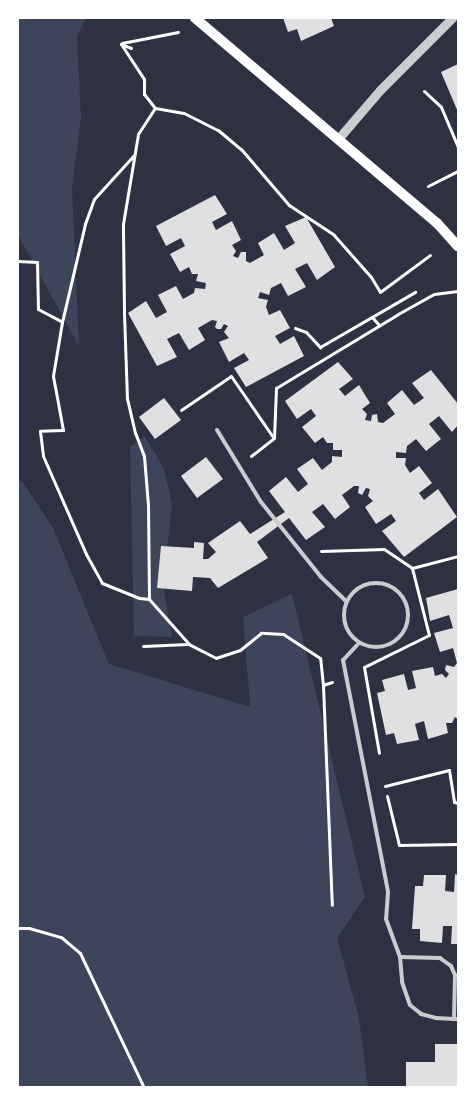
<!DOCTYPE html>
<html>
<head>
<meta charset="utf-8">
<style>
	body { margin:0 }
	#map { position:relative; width:476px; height:1105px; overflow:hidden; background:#2d3142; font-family:"PT Serif",serif }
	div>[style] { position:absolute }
	.green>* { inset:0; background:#3c4559 }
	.building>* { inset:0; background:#e0e0e3 }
	.path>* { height:3px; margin:-1.5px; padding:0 1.5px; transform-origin:1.5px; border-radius:1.5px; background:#fff }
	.service>* { height:4px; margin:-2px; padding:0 2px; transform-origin:2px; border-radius:2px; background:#caccd0 }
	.service>.ring { margin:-2px; padding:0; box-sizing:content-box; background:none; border:4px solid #caccd0; border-radius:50% }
	.tertiary>* { height:9px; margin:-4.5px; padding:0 4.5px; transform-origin:4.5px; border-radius:4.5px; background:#caccd0 }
	.secondary>* { height:10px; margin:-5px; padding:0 5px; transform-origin:5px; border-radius:5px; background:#fff }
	span { translate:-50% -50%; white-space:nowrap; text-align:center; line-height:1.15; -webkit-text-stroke:4px #fff; paint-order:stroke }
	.frame { position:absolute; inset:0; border:19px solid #fff; pointer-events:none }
</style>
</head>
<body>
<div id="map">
	<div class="green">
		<i style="clip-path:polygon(18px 18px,86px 18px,77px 36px,81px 118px,72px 188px,79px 346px,18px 235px)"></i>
		<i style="clip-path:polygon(145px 436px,164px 469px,172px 504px,163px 585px,172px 637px,134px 636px,130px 447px)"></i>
		<i style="clip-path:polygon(18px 481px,22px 481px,53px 528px,109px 664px,250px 707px,243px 617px,292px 594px,365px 897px,337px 938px,359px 1018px,368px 1087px,18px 1088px)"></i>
	</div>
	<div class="building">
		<i style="clip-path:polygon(283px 18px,331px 18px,334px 26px,301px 41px,297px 29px,288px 32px)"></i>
		<i style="clip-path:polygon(458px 64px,458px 112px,441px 72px)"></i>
		<i style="clip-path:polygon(215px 195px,227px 214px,212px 222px,216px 230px,232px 221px,241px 240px,232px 245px,236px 251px,233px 256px,238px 258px,241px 252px,246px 252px,246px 261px,250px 263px,264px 255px,258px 243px,274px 233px,284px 250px,295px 243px,285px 226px,306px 217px,335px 267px,317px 280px,307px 263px,295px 269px,306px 287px,288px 296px,281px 283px,271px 288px,269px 295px,260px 292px,258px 298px,268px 300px,266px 307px,269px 315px,280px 310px,290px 328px,275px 336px,280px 344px,294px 336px,304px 356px,246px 387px,234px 368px,249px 360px,244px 353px,229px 362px,219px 342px,229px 338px,224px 332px,228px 326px,224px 324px,221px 329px,217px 329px,215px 327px,217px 321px,212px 320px,198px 328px,205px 340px,189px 350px,179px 333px,167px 339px,177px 357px,157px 366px,128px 313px,146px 301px,156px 318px,167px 312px,158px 295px,176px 286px,183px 299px,194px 293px,195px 288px,205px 289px,206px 283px,196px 281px,198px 274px,192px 274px,189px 267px,180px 272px,170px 254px,185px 246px,181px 238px,166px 246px,156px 226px)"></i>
		<i style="clip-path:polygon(338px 362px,353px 379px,339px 389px,345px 396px,359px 385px,370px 403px,362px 409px,367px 414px,365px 420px,371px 421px,372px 415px,377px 414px,378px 422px,383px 423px,395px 414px,387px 403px,402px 390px,414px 405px,424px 398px,412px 383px,431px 370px,458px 404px,458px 425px,452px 432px,439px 416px,429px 424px,441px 439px,426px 451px,416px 439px,407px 446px,406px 453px,396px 452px,396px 458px,406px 458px,405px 465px,410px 473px,419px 466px,432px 483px,419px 493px,424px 500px,438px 489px,457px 517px,404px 557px,382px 531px,396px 521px,391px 514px,376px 524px,365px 507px,373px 501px,368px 496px,370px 489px,366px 488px,362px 495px,358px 493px,359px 486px,354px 486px,342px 495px,350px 507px,335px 519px,323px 504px,312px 512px,325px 527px,306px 540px,289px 518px,257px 542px,268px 558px,218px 588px,210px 578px,193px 577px,192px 591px,157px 588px,161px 546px,194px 548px,194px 542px,204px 543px,203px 559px,208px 559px,216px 552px,208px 543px,240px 521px,250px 534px,285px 512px,269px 491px,286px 477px,298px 492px,308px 484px,297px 469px,313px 458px,322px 470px,332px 462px,332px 456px,342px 457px,342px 450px,333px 450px,333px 443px,327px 443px,323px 437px,315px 443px,302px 427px,316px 416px,311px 409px,297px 419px,285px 401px)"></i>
		<i style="clip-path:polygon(164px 398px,181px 420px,155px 439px,139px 417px)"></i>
		<i style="clip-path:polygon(206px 457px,223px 479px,197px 498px,181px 476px)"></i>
		<i style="clip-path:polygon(458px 589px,458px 719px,455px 717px,452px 723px,446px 723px,448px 733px,428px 739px,424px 721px,415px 724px,419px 740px,397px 744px,394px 733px,386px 735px,377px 693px,385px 691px,382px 680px,404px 674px,408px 690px,416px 688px,412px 671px,433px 667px,435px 676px,442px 674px,446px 678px,449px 674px,445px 670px,446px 665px,454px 667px,457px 663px,453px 648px,440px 652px,434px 633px,453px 628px,449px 615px,430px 621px,426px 598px)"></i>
		<i style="clip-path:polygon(455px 874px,458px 875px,458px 944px,451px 944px,452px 926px,443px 926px,442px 943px,420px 941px,420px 929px,412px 929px,415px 886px,423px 886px,424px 875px,446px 875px,445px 891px,454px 892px)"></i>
		<i style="clip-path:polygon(435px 1044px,458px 1044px,458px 1088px,406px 1088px,406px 1062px,435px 1062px)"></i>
	</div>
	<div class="path">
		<i style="left:122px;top:43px;width:57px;rotate:-11.1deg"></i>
		<i style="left:131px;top:48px;width:11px;rotate:-158deg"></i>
		<i style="left:121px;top:44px;width:42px;rotate:56.7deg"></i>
		<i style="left:144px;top:79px;width:15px;rotate:90deg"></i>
		<i style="left:144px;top:94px;width:18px;rotate:52deg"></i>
		<i style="left:424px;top:91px;width:23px;rotate:43deg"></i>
		<i style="left:441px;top:107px;width:43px;rotate:67deg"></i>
		<i style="left:134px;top:155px;width:59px;rotate:132.3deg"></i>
		<i style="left:94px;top:199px;width:27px;rotate:110deg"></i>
		<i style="left:85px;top:224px;width:101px;rotate:103.2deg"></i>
		<i style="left:62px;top:322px;width:55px;rotate:99.5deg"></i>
		<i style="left:53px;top:376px;width:55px;rotate:79.5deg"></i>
		<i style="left:63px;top:430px;width:23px;rotate:178deg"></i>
		<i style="left:40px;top:431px;width:25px;rotate:83deg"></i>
		<i style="left:43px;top:456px;width:107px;rotate:66.3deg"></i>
		<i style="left:86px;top:554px;width:33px;rotate:61deg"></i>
		<i style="left:102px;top:583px;width:40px;rotate:22deg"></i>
		<i style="left:139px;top:598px;width:10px;rotate:6deg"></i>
		<i style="left:428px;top:186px;width:34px;rotate:-27deg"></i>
		<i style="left:18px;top:261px;width:19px;rotate:3deg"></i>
		<i style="left:37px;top:262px;width:47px;rotate:88.8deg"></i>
		<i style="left:38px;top:309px;width:27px;rotate:28deg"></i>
		<i style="left:372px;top:317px;width:11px;rotate:49deg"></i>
		<i style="left:295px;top:328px;width:12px;rotate:20deg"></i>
		<i style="left:306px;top:332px;width:21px;rotate:47deg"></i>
		<i style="left:320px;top:347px;width:110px;rotate:-30.1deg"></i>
		<i style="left:181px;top:410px;width:60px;rotate:-34.2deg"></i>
		<i style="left:231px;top:376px;width:74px;rotate:55.5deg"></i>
		<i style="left:251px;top:456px;width:29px;rotate:-38deg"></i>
		<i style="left:274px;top:438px;width:50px;rotate:-87.7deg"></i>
		<i style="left:276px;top:388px;width:143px;rotate:-31.2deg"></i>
		<i style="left:398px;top:314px;width:41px;rotate:-29.1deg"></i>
		<i style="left:434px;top:294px;width:24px;rotate:-7deg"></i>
		<i style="left:321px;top:551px;width:63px;rotate:-1.8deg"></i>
		<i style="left:384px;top:549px;width:34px;rotate:34deg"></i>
		<i style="left:412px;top:568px;width:69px;rotate:75.8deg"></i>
		<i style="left:429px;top:635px;width:72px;rotate:153.8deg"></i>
		<i style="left:364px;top:667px;width:87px;rotate:80.1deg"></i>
		<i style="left:412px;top:568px;width:48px;rotate:-14.6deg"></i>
		<i style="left:143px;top:646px;width:45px;rotate:-2.5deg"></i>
		<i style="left:332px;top:682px;width:9px;rotate:162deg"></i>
		<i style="left:323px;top:685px;width:27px;rotate:-96deg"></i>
		<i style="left:320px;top:658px;width:44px;rotate:-147deg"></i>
		<i style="left:283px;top:634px;width:22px;rotate:-177deg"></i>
		<i style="left:261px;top:633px;width:27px;rotate:141deg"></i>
		<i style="left:240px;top:650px;width:25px;rotate:162deg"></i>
		<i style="left:216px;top:658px;width:30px;rotate:-153deg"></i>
		<i style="left:189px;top:644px;width:60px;rotate:-131.6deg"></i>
		<i style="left:149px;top:599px;width:94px;rotate:-90.6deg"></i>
		<i style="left:148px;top:505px;width:49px;rotate:-94.7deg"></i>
		<i style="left:144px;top:456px;width:25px;rotate:-111deg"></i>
		<i style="left:135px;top:433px;width:35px;rotate:-103deg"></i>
		<i style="left:127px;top:399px;width:88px;rotate:-92deg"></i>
		<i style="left:124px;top:311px;width:87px;rotate:-90.7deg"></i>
		<i style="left:123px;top:224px;width:91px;rotate:-80.5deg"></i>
		<i style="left:138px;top:134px;width:31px;rotate:-57deg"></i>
		<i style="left:155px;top:108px;width:29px;rotate:10deg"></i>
		<i style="left:184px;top:113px;width:38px;rotate:27deg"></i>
		<i style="left:218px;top:130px;width:30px;rotate:40deg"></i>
		<i style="left:241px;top:149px;width:74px;rotate:49.4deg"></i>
		<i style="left:289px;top:205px;width:53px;rotate:33.4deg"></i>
		<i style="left:333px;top:234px;width:57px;rotate:48.5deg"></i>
		<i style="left:371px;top:277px;width:17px;rotate:59deg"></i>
		<i style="left:380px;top:292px;width:62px;rotate:-36.5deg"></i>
		<i style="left:323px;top:685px;width:220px;rotate:87.7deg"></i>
		<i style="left:385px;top:786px;width:66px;rotate:-14deg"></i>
		<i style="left:449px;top:770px;width:32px;rotate:81deg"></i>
		<i style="left:454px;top:802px;width:4px;rotate:14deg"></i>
		<i style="left:387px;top:796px;width:50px;rotate:76.2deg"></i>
		<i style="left:399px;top:845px;width:59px;rotate:-1deg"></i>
		<i style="left:18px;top:928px;width:11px"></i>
		<i style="left:29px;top:928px;width:33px;rotate:16deg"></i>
		<i style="left:61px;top:937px;width:25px;rotate:40deg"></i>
		<i style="left:80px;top:953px;width:149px;rotate:64.6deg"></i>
	</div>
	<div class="service">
		<i style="left:217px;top:430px;width:84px;rotate:58.6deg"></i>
		<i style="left:261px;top:502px;width:96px;rotate:51.3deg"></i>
		<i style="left:321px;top:577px;width:35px;rotate:44deg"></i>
		<i class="ring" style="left:344px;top:583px;width:60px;height:60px"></i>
		<i style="left:359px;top:643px;width:23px;rotate:133deg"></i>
		<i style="left:343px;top:660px;width:236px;rotate:79deg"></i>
		<i style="left:388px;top:892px;width:27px;rotate:94deg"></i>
		<i style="left:386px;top:919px;width:40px;rotate:69.8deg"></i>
		<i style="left:454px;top:1019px;width:44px;rotate:-88.7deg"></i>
		<i style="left:455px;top:975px;width:10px;rotate:-114deg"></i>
		<i style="left:451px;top:966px;width:14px;rotate:-144deg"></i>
		<i style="left:440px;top:958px;width:40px;rotate:-178.6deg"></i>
		<i style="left:400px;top:957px;width:25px;rotate:85deg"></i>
		<i style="left:402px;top:982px;width:24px;rotate:71deg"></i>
		<i style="left:410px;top:1005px;width:14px;rotate:39deg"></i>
		<i style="left:421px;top:1014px;width:16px;rotate:15deg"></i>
		<i style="left:436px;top:1018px;width:18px;rotate:3deg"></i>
		<i style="left:454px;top:1019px;width:4px"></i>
	</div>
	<div class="tertiary">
		<i style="left:338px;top:139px;width:65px;rotate:-49.4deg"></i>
		<i style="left:380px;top:90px;width:102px;rotate:-45deg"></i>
	</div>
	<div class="secondary">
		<i style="left:195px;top:18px;width:317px;rotate:40.3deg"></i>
		<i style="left:437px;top:223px;width:31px;rotate:48deg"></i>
	</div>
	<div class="frame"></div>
</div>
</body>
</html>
